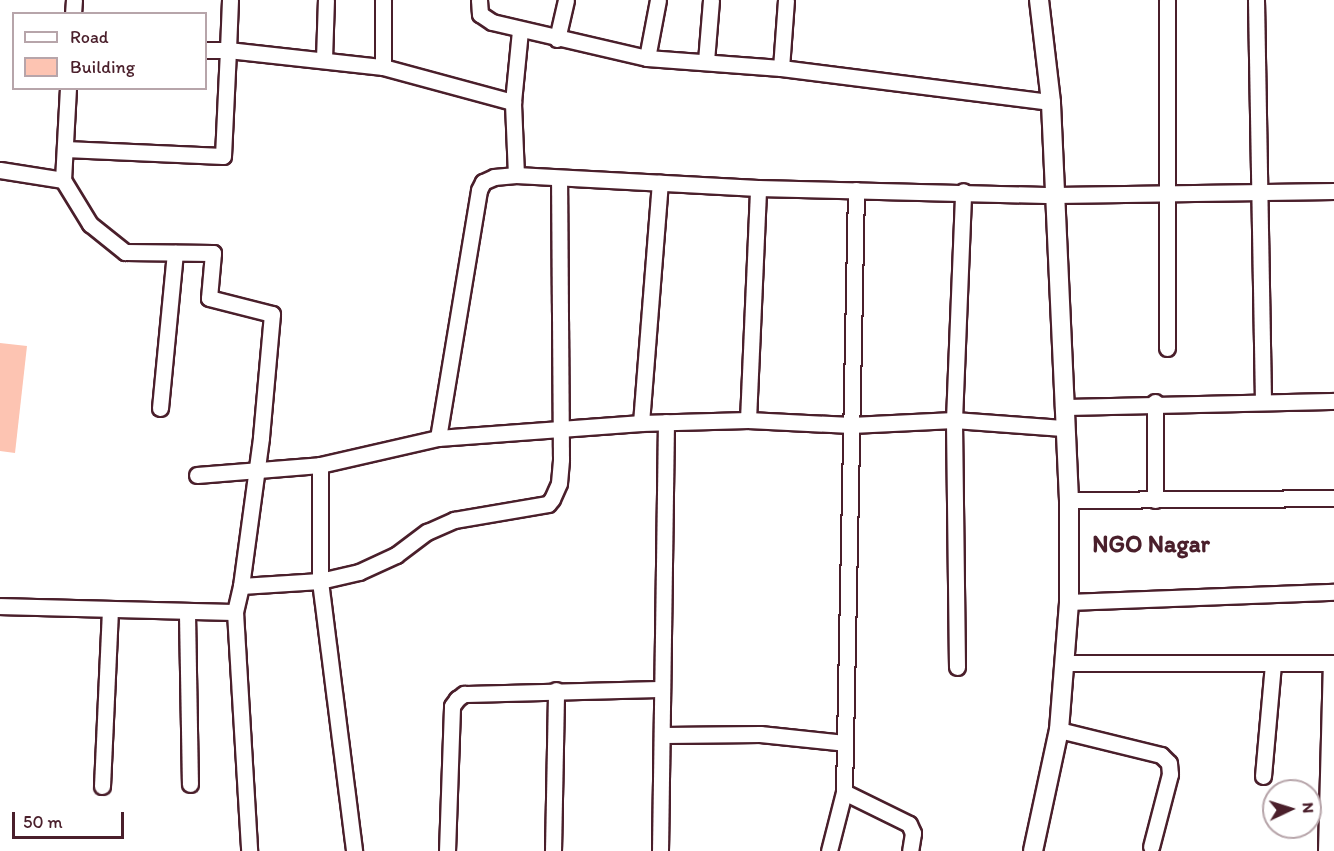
<!DOCTYPE html>
<html>
<head>
<meta charset="utf-8">
<style>
	body { margin:0 }
	#map { position:relative; width:1334px; height:851px; overflow:hidden; background:#fff; font-family:Itim,sans-serif }
	div>[style] { position:absolute }
	.building>* { inset:0; background:#fdc4b2 }
	.roads { filter:drop-shadow(2px 0 #4a1f2b) drop-shadow(-2px 0 #4a1f2b) drop-shadow(0 2px #4a1f2b) drop-shadow(0 -2px #4a1f2b) }
	.minor>* { height:15px; margin:-7.5px; padding:0 7.5px; transform-origin:7.5px; border-radius:7.5px; background:#fff }
	.tertiary>* { height:18px; margin:-9px; padding:0 9px; transform-origin:9px; border-radius:9px; background:#fff }
	span { translate:-50% -50%; white-space:nowrap; text-align:center; line-height:1.15; -webkit-text-stroke:6px #fff; paint-order:stroke }
	.quarter-label { font-size:24px; color:#4a1f2b; font-weight:700 }
	.legend { position:absolute; left:12px; top:12px; width:195px; height:78px; box-sizing:border-box; background:#fff; border:2px solid #b7a5aa; margin:0; padding:8px 10px; list-style:none; font-size:18px; color:#4a1f2b }
	.legend li { display:flex; align-items:center; gap:12px; height:30px }
	.legend b { width:30px; border:2px solid #b7a5aa }
	.north { position:absolute; left:1262px; top:779px; width:60px; height:60px; box-sizing:border-box; background:#fff; border:2px solid #b7a5aa; border-radius:50%; rotate:86deg; font-size:16px; font-weight:700; line-height:24px; text-align:center; color:#4a1f2b }
	.north::after { content:''; display:block; margin:auto; width:21px; height:27px; background:#4a1f2b; clip-path:polygon(50% 0,100% 100%,50% 72%,0 100%) }
	.scale { position:absolute; left:12px; top:812px; width:112px; height:27px; box-sizing:border-box; border:3px solid #4a1f2b; border-top:0; padding-left:8px; font-size:18px; line-height:21px; white-space:nowrap; color:#4a1f2b; -webkit-text-stroke:4px #fff; paint-order:stroke }
</style>
</head>
<body>
<div id="map">
	<div class="building">
		<i style="clip-path:polygon(0 343px,27px 346px,15px 453px,0 451px)"></i>
	</div>
	<div class="roads">
		<div class="minor">
			<i style="left:230px;top:0;width:50px;rotate:92.3deg"></i>
			<i style="left:228px;top:50px;width:156px;rotate:6.3deg"></i>
			<i style="left:383px;top:67px;width:135px;rotate:15.1deg"></i>
			<i style="left:479px;top:0;width:14px;rotate:86deg"></i>
			<i style="left:480px;top:14px;width:14px;rotate:34deg"></i>
			<i style="left:492px;top:22px;width:159px;rotate:13.1deg"></i>
			<i style="left:647px;top:58px;width:134px;rotate:4.3deg"></i>
			<i style="left:781px;top:68px;width:272px;rotate:7.2deg"></i>
			<i style="left:1256px;top:0;width:402px;rotate:89deg"></i>
			<i style="left:73px;top:14px;width:14px;rotate:-86deg"></i>
			<i style="left:557px;top:39px;width:40px;rotate:-77deg"></i>
			<i style="left:647px;top:58px;width:59px;rotate:-79.3deg"></i>
			<i style="left:324px;top:59px;width:59px;rotate:-88.1deg"></i>
			<i style="left:706px;top:61px;width:61px;rotate:-85.3deg"></i>
			<i style="left:383px;top:67px;width:67px;rotate:-90deg"></i>
			<i style="left:781px;top:68px;width:68px;rotate:-85.8deg"></i>
			<i style="left:68px;top:88px;width:92px;rotate:93.1deg"></i>
			<i style="left:63px;top:180px;width:52px;rotate:58.5deg"></i>
			<i style="left:90px;top:224px;width:45px;rotate:38.7deg"></i>
			<i style="left:125px;top:252px;width:88px;rotate:0.7deg"></i>
			<i style="left:213px;top:253px;width:45px;rotate:95.1deg"></i>
			<i style="left:209px;top:298px;width:65px;rotate:14.3deg"></i>
			<i style="left:272px;top:314px;width:124px;rotate:95.1deg"></i>
			<i style="left:261px;top:438px;width:149px;rotate:97.7deg"></i>
			<i style="left:241px;top:586px;width:79px;rotate:-3.6deg"></i>
			<i style="left:320px;top:581px;width:40px;rotate:-13deg"></i>
			<i style="left:359px;top:572px;width:41px;rotate:-24.7deg"></i>
			<i style="left:396px;top:555px;width:39px;rotate:-37deg"></i>
			<i style="left:427px;top:532px;width:30px;rotate:-24deg"></i>
			<i style="left:454px;top:520px;width:95px;rotate:-9.7deg"></i>
			<i style="left:548px;top:504px;width:6px;rotate:-51deg"></i>
			<i style="left:552px;top:499px;width:17px;rotate:-66deg"></i>
			<i style="left:559px;top:483px;width:24px;rotate:-85deg"></i>
			<i style="left:561px;top:459px;width:281px;rotate:-90.4deg"></i>
			<i style="left:65px;top:149px;width:158px;rotate:2.5deg"></i>
			<i style="left:223px;top:156px;width:106px;rotate:-87.3deg"></i>
			<i style="left:228px;top:50px;width:22px;rotate:180deg"></i>
			<i style="left:0;top:170px;width:64px;rotate:9deg"></i>
			<i style="left:516px;top:175px;width:73px;rotate:-92.4deg"></i>
			<i style="left:513px;top:102px;width:71px;rotate:-84.4deg"></i>
			<i style="left:1167px;top:348px;width:348px;rotate:-90deg"></i>
			<i style="left:1155px;top:402px;width:98px;rotate:90deg"></i>
			<i style="left:1063px;top:407px;width:271px;rotate:-1.3deg"></i>
			<i style="left:160px;top:408px;width:156px;rotate:-84.5deg"></i>
			<i style="left:748px;top:420px;width:232px;rotate:-87.5deg"></i>
			<i style="left:641px;top:423px;width:241px;rotate:-85.5deg"></i>
			<i style="left:438px;top:438px;width:251px;rotate:-80.6deg"></i>
			<i style="left:479px;top:190px;width:9px;rotate:-63deg"></i>
			<i style="left:483px;top:182px;width:12px;rotate:-24deg"></i>
			<i style="left:494px;top:177px;width:22px;rotate:-5deg"></i>
			<i style="left:516px;top:175px;width:242px;rotate:3.1deg"></i>
			<i style="left:758px;top:188px;width:297px;rotate:1.4deg"></i>
			<i style="left:1055px;top:195px;width:279px;rotate:-0.8deg"></i>
			<i style="left:320px;top:465px;width:116px;rotate:90deg"></i>
			<i style="left:320px;top:581px;width:272px;rotate:82.8deg"></i>
			<i style="left:197px;top:475px;width:123px;rotate:-4.6deg"></i>
			<i style="left:320px;top:465px;width:121px;rotate:-12.9deg"></i>
			<i style="left:438px;top:438px;width:204px;rotate:-4.2deg"></i>
			<i style="left:641px;top:423px;width:107px;rotate:-1.6deg"></i>
			<i style="left:748px;top:420px;width:103px;rotate:2.8deg"></i>
			<i style="left:851px;top:425px;width:103px;rotate:-2.8deg"></i>
			<i style="left:954px;top:420px;width:109px;rotate:4.2deg"></i>
			<i style="left:1069px;top:500px;width:265px;rotate:-0.4deg"></i>
			<i style="left:241px;top:586px;width:27px;rotate:103deg"></i>
			<i style="left:235px;top:612px;width:239px;rotate:86.6deg"></i>
			<i style="left:1069px;top:602px;width:265px;rotate:-2.2deg"></i>
			<i style="left:0;top:606px;width:235px;rotate:1.5deg"></i>
			<i style="left:187px;top:614px;width:170px;rotate:89deg"></i>
			<i style="left:1066px;top:663px;width:268px"></i>
			<i style="left:957px;top:667px;width:247px;rotate:-90.7deg"></i>
			<i style="left:954px;top:420px;width:229px;rotate:-87.7deg"></i>
			<i style="left:1059px;top:730px;width:105px;rotate:13.8deg"></i>
			<i style="left:1161px;top:755px;width:11px;rotate:45deg"></i>
			<i style="left:1169px;top:763px;width:11px;rotate:85deg"></i>
			<i style="left:1170px;top:774px;width:75px;rotate:104.6deg"></i>
			<i style="left:664px;top:735px;width:96px;rotate:-0.6deg"></i>
			<i style="left:760px;top:734px;width:85px;rotate:6deg"></i>
			<i style="left:1263px;top:776px;width:113px;rotate:-84.9deg"></i>
			<i style="left:102px;top:786px;width:175px;rotate:-87.4deg"></i>
			<i style="left:844px;top:792px;width:72px;rotate:26.2deg"></i>
			<i style="left:909px;top:824px;width:10px;rotate:66deg"></i>
			<i style="left:913px;top:833px;width:18px;rotate:99deg"></i>
			<i style="left:447px;top:851px;width:145px;rotate:-88deg"></i>
			<i style="left:452px;top:706px;width:9px;rotate:-54deg"></i>
			<i style="left:457px;top:699px;width:9px;rotate:-36deg"></i>
			<i style="left:464px;top:694px;width:197px;rotate:-1.5deg"></i>
			<i style="left:553px;top:851px;width:161px;rotate:-88.9deg"></i>
			<i style="left:660px;top:851px;width:429px;rotate:-89.2deg"></i>
			<i style="left:829px;top:851px;width:61px;rotate:-75.7deg"></i>
			<i style="left:844px;top:792px;width:602px;rotate:-88.86deg"></i>
			<i style="left:1326px;top:851px;width:188px;rotate:-88.5deg"></i>
		</div>
		<div class="tertiary">
			<i style="left:1033px;top:851px;width:124px;rotate:-77.9deg"></i>
			<i style="left:1059px;top:730px;width:128px;rotate:-85.5deg"></i>
			<i style="left:1069px;top:602px;width:102px;rotate:-90deg"></i>
			<i style="left:1069px;top:500px;width:398px;rotate:-92.6deg"></i>
			<i style="left:1051px;top:102px;width:103px;rotate:-96.7deg"></i>
		</div>
	</div>
	<div class="quarter-label">
		<span style="left:1151px;top:544px">NGO Nagar</span>
	</div>
	<ul class="legend">
	<li><b style="height:8px;background:#fff"></b>Road</li>
	<li><b style="height:16px;background:#fdc4b2"></b>Building</li>
	</ul>
	<div class="north">N</div>
	<div class="scale">50 m</div>
</div>
</body>
</html>
